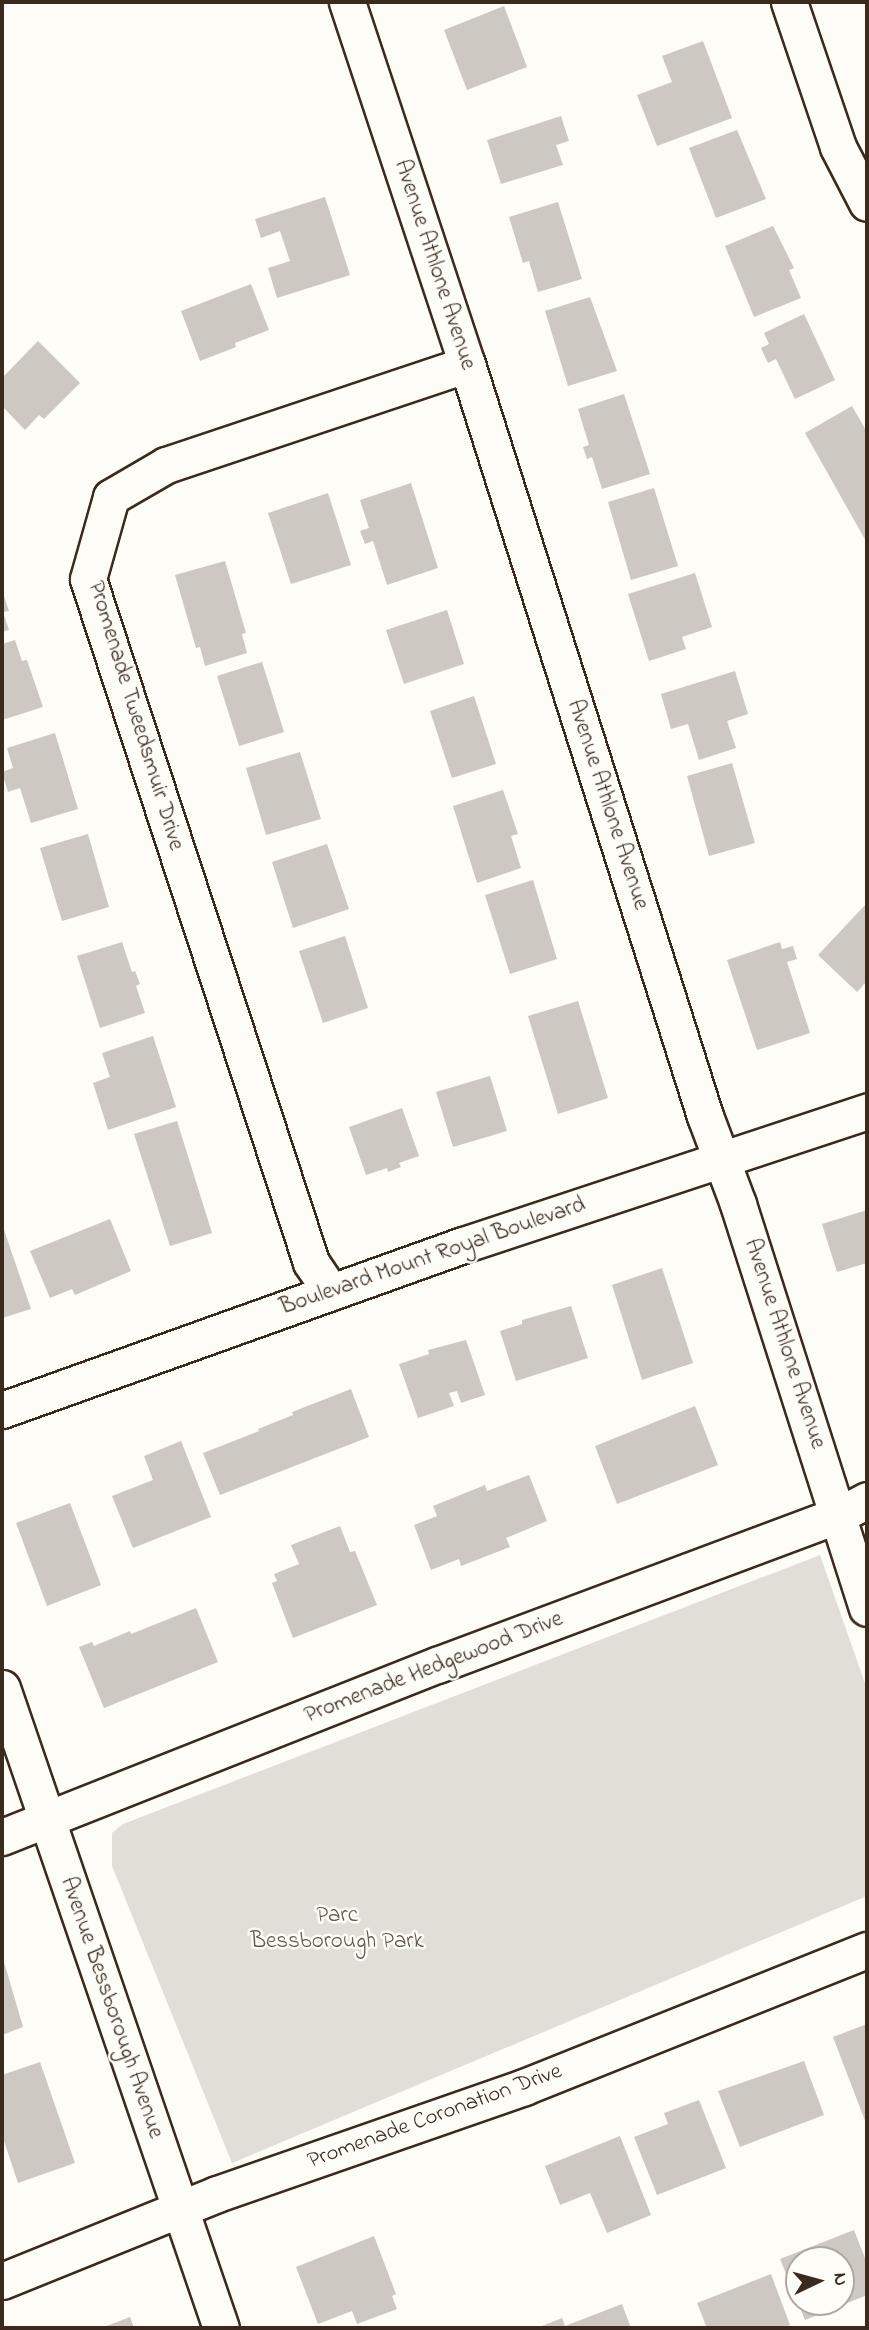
<!DOCTYPE html>
<html>
<head>
<meta charset="utf-8">
<style>
	body { margin:0 }
	#map { position:relative; width:869px; height:2330px; overflow:hidden; background:#fdfcf7; font-family:"Indie Flower",sans-serif }
	div>[style] { position:absolute }
	.green>* { inset:0; background:#e1ded7 }
	.building>* { inset:0; background:#cdc8c2 }
	.roads { filter:drop-shadow(2px 0 #3b2a1e) drop-shadow(-2px 0 #3b2a1e) drop-shadow(0 2px #3b2a1e) drop-shadow(0 -2px #3b2a1e) }
	.minor>* { height:35px; margin:-17.5px; padding:0 17.5px; transform-origin:17.5px; border-radius:17.5px; background:#fdfcf7 }
	span { translate:-50% -50%; white-space:nowrap; text-align:center; line-height:1.15; -webkit-text-stroke:5px #fdfcf7; paint-order:stroke }
	.street-label { font-size:23px; color:#3b2a1e }
	.park-label { font-size:23px; color:#64574c }
	.frame { position:absolute; inset:0; border:4px solid #3b2a1e; pointer-events:none }
	.north { position:absolute; left:785px; top:2246px; width:70px; height:70px; box-sizing:border-box; background:#fdfcf7; border:2px solid #afa8a0; border-radius:50%; rotate:85deg; font-size:19px; font-weight:700; line-height:28px; text-align:center; color:#3b2a1e }
	.north::after { content:''; display:block; margin:auto; width:24px; height:32px; background:#3b2a1e; clip-path:polygon(50% 0,100% 100%,50% 72%,0 100%) }
</style>
</head>
<body>
<div id="map">
	<div class="green">
		<i style="clip-path:polygon(820px 1555px,867px 1689px,867px 1896px,232px 2163px,112px 1866px,112px 1833px,123px 1824px)"></i>
	</div>
	<div class="building">
		<i style="clip-path:polygon(504px 6px,527px 67px,467px 90px,444px 30px)"></i>
		<i style="clip-path:polygon(703px 41px,732px 118px,657px 146px,637px 95px,672px 82px,662px 56px)"></i>
		<i style="clip-path:polygon(561px 116px,569px 141px,556px 145px,563px 165px,501px 184px,487px 140px)"></i>
		<i style="clip-path:polygon(737px 130px,766px 199px,716px 218px,689px 148px)"></i>
		<i style="clip-path:polygon(325px 197px,350px 275px,277px 298px,268px 268px,290px 261px,280px 231px,261px 238px,255px 219px)"></i>
		<i style="clip-path:polygon(558px 202px,582px 279px,538px 292px,529px 261px,523px 263px,509px 217px)"></i>
		<i style="clip-path:polygon(773px 226px,794px 268px,789px 270px,801px 298px,754px 317px,725px 246px)"></i>
		<i style="clip-path:polygon(251px 284px,269px 330px,235px 343px,236px 347px,200px 361px,181px 311px)"></i>
		<i style="clip-path:polygon(590px 297px,617px 371px,568px 386px,545px 311px)"></i>
		<i style="clip-path:polygon(804px 314px,835px 380px,795px 399px,776px 359px,768px 363px,761px 348px,769px 344px,764px 333px)"></i>
		<i style="clip-path:polygon(38px 341px,80px 383px,44px 419px,39px 415px,25px 430px,2px 406px,2px 378px)"></i>
		<i style="clip-path:polygon(624px 394px,650px 474px,602px 489px,592px 457px,587px 459px,583px 447px,589px 445px,578px 409px)"></i>
		<i style="clip-path:polygon(852px 406px,867px 432px,867px 543px,805px 433px)"></i>
		<i style="clip-path:polygon(411px 483px,438px 568px,387px 585px,373px 541px,365px 544px,360px 531px,369px 528px,360px 500px)"></i>
		<i style="clip-path:polygon(654px 488px,678px 566px,631px 580px,608px 502px)"></i>
		<i style="clip-path:polygon(328px 493px,351px 565px,291px 584px,268px 513px)"></i>
		<i style="clip-path:polygon(225px 561px,246px 633px,242px 634px,247px 653px,205px 666px,200px 647px,196px 648px,175px 575px)"></i>
		<i style="clip-path:polygon(695px 573px,712px 627px,682px 637px,686px 649px,649px 661px,628px 594px)"></i>
		<i style="clip-path:polygon(2px 590px,9px 611px,3px 612px,9px 630px,2px 632px)"></i>
		<i style="clip-path:polygon(447px 610px,464px 664px,404px 684px,386px 630px)"></i>
		<i style="clip-path:polygon(15px 640px,22px 661px,27px 660px,43px 707px,2px 720px,2px 644px)"></i>
		<i style="clip-path:polygon(262px 662px,284px 732px,239px 746px,217px 676px)"></i>
		<i style="clip-path:polygon(735px 671px,748px 714px,727px 721px,736px 748px,699px 760px,688px 724px,671px 729px,661px 694px)"></i>
		<i style="clip-path:polygon(474px 696px,496px 764px,452px 778px,430px 711px)"></i>
		<i style="clip-path:polygon(55px 733px,78px 809px,31px 823px,20px 788px,8px 792px,2px 772px,13px 768px,7px 748px)"></i>
		<i style="clip-path:polygon(300px 752px,321px 819px,266px 835px,246px 768px)"></i>
		<i style="clip-path:polygon(732px 763px,755px 843px,709px 856px,687px 776px)"></i>
		<i style="clip-path:polygon(503px 790px,518px 834px,511px 836px,521px 868px,477px 883px,453px 806px)"></i>
		<i style="clip-path:polygon(88px 834px,109px 907px,62px 921px,40px 848px)"></i>
		<i style="clip-path:polygon(327px 844px,349px 909px,293px 928px,272px 862px)"></i>
		<i style="clip-path:polygon(533px 880px,557px 959px,510px 974px,485px 895px)"></i>
		<i style="clip-path:polygon(867px 903px,867px 981px,857px 992px,818px 955px)"></i>
		<i style="clip-path:polygon(345px 936px,368px 1008px,323px 1023px,299px 951px)"></i>
		<i style="clip-path:polygon(122px 942px,132px 972px,135px 971px,140px 984px,136px 986px,145px 1013px,100px 1028px,77px 956px)"></i>
		<i style="clip-path:polygon(780px 942px,782px 949px,793px 946px,797px 959px,787px 962px,810px 1033px,757px 1050px,727px 960px)"></i>
		<i style="clip-path:polygon(578px 1001px,608px 1098px,558px 1114px,528px 1016px)"></i>
		<i style="clip-path:polygon(153px 1036px,176px 1107px,108px 1130px,93px 1083px,110px 1077px,102px 1053px)"></i>
		<i style="clip-path:polygon(490px 1076px,507px 1131px,453px 1147px,436px 1092px)"></i>
		<i style="clip-path:polygon(402px 1108px,419px 1156px,399px 1163px,401px 1167px,388px 1172px,387px 1168px,366px 1175px,349px 1127px)"></i>
		<i style="clip-path:polygon(177px 1121px,212px 1233px,170px 1246px,134px 1134px)"></i>
		<i style="clip-path:polygon(867px 1210px,867px 1263px,837px 1272px,822px 1224px)"></i>
		<i style="clip-path:polygon(110px 1219px,131px 1271px,75px 1295px,72px 1289px,50px 1298px,30px 1251px)"></i>
		<i style="clip-path:polygon(2px 1224px,31px 1309px,2px 1318px)"></i>
		<i style="clip-path:polygon(662px 1268px,693px 1363px,642px 1380px,612px 1285px)"></i>
		<i style="clip-path:polygon(571px 1306px,588px 1358px,516px 1381px,500px 1331px,522px 1324px,522px 1320px)"></i>
		<i style="clip-path:polygon(466px 1340px,485px 1395px,461px 1403px,457px 1391px,449px 1393px,454px 1406px,418px 1418px,399px 1364px,429px 1354px,428px 1350px)"></i>
		<i style="clip-path:polygon(351px 1389px,369px 1437px,220px 1495px,203px 1453px,259px 1431px,258px 1429px,293px 1415px,292px 1412px)"></i>
		<i style="clip-path:polygon(695px 1406px,718px 1465px,617px 1504px,595px 1446px)"></i>
		<i style="clip-path:polygon(181px 1441px,211px 1517px,133px 1548px,112px 1496px,153px 1480px,144px 1456px)"></i>
		<i style="clip-path:polygon(529px 1475px,547px 1521px,506px 1538px,510px 1547px,461px 1566px,459px 1559px,431px 1570px,414px 1525px,437px 1516px,433px 1506px,485px 1485px,487px 1491px)"></i>
		<i style="clip-path:polygon(70px 1503px,101px 1585px,47px 1606px,16px 1523px)"></i>
		<i style="clip-path:polygon(340px 1526px,350px 1552px,355px 1551px,377px 1605px,293px 1638px,272px 1583px,277px 1581px,274px 1574px,299px 1564px,291px 1545px)"></i>
		<i style="clip-path:polygon(196px 1608px,218px 1662px,104px 1708px,79px 1647px,92px 1642px,94px 1646px,130px 1631px,131px 1634px)"></i>
		<i style="clip-path:polygon(2px 1955px,23px 2027px,2px 2035px)"></i>
		<i style="clip-path:polygon(867px 2024px,867px 2126px,833px 2037px)"></i>
		<i style="clip-path:polygon(804px 2061px,824px 2115px,740px 2147px,718px 2091px)"></i>
		<i style="clip-path:polygon(40px 2062px,75px 2163px,18px 2183px,2px 2135px,2px 2075px)"></i>
		<i style="clip-path:polygon(699px 2100px,726px 2168px,657px 2195px,634px 2137px,668px 2124px,664px 2113px)"></i>
		<i style="clip-path:polygon(620px 2136px,651px 2215px,607px 2233px,590px 2193px,560px 2205px,545px 2166px)"></i>
		<i style="clip-path:polygon(evenodd,854px 2230px,867px 2263px,867px 2295px,805px 2320px,780px 2259px,854px 2230px,799px 2260px,841px 2260px,841px 2302px,799px 2302px,799px 2260px)"></i>
		<i style="clip-path:polygon(374px 2236px,396px 2294px,392px 2296px,397px 2309px,357px 2324px,352px 2311px,318px 2324px,296px 2267px)"></i>
		<i style="clip-path:polygon(771px 2274px,790px 2325px,783px 2328px,707px 2328px,697px 2303px)"></i>
		<i style="clip-path:polygon(622px 2304px,631px 2328px,537px 2328px,562px 2318px,565px 2326px)"></i>
		<i style="clip-path:polygon(130px 2317px,134px 2328px,101px 2328px)"></i>
	</div>
	<div class="roads">
		<div class="minor">
			<i style="left:347px;top:2px;width:381px;rotate:71.7deg"></i>
			<i style="left:467px;top:364px;width:789px;rotate:72.44deg"></i>
			<i style="left:705px;top:1116px;width:94px;rotate:69.4deg"></i>
			<i style="left:738px;top:1204px;width:424px;rotate:72.3deg"></i>
			<i style="left:789px;top:2px;width:153px;rotate:71.3deg"></i>
			<i style="left:838px;top:147px;width:63px;rotate:62.6deg"></i>
			<i style="left:331px;top:1292px;width:36px;rotate:-124deg"></i>
			<i style="left:311px;top:1262px;width:718px;rotate:-108.08deg"></i>
			<i style="left:88px;top:579px;width:85px;rotate:-74.3deg"></i>
			<i style="left:111px;top:497px;width:64px;rotate:-30.2deg"></i>
			<i style="left:166px;top:465px;width:317px;rotate:-18.5deg"></i>
			<i style="left:2px;top:1410px;width:490px;rotate:-19.7deg"></i>
			<i style="left:463px;top:1245px;width:426px;rotate:-18.3deg"></i>
			<i style="left:2px;top:1688px;width:676px;rotate:71.11deg"></i>
			<i style="left:2px;top:1837px;width:468px;rotate:-21.6deg"></i>
			<i style="left:437px;top:1665px;width:429px;rotate:-20.5deg"></i>
			<i style="left:839px;top:1515px;width:32px;rotate:-28deg"></i>
			<i style="left:2px;top:2281px;width:232px;rotate:-22deg"></i>
			<i style="left:217px;top:2194px;width:325px;rotate:-19.2deg"></i>
			<i style="left:524px;top:2087px;width:369px;rotate:-21.8deg"></i>
		</div>
	</div>
	<div class="street-label">
		<span style="left:434px;top:265px;rotate:72deg">Avenue Athlone Avenue</span>
		<span style="left:135px;top:716px;rotate:73deg">Promenade Tweedsmuir Drive</span>
		<span style="left:607px;top:805px;rotate:72deg">Avenue Athlone Avenue</span>
		<span style="left:433px;top:1257px;rotate:-19deg">Boulevard Mount Royal Boulevard</span>
		<span style="left:784px;top:1344px;rotate:72deg">Avenue Athlone Avenue</span>
		<span style="left:434px;top:1668px;rotate:-21deg">Promenade Hedgewood Drive</span>
		<span style="left:111px;top:2008px;rotate:71deg">Avenue Bessborough Avenue</span>
		<span style="left:435px;top:2117px;rotate:-20deg">Promenade Coronation Drive</span>
	</div>
	<div class="park-label">
		<span style="left:337px;top:1929px">Parc<br>Bessborough Park</span>
	</div>
	<div class="frame"></div>
	<div class="north">N</div>
</div>
</body>
</html>
